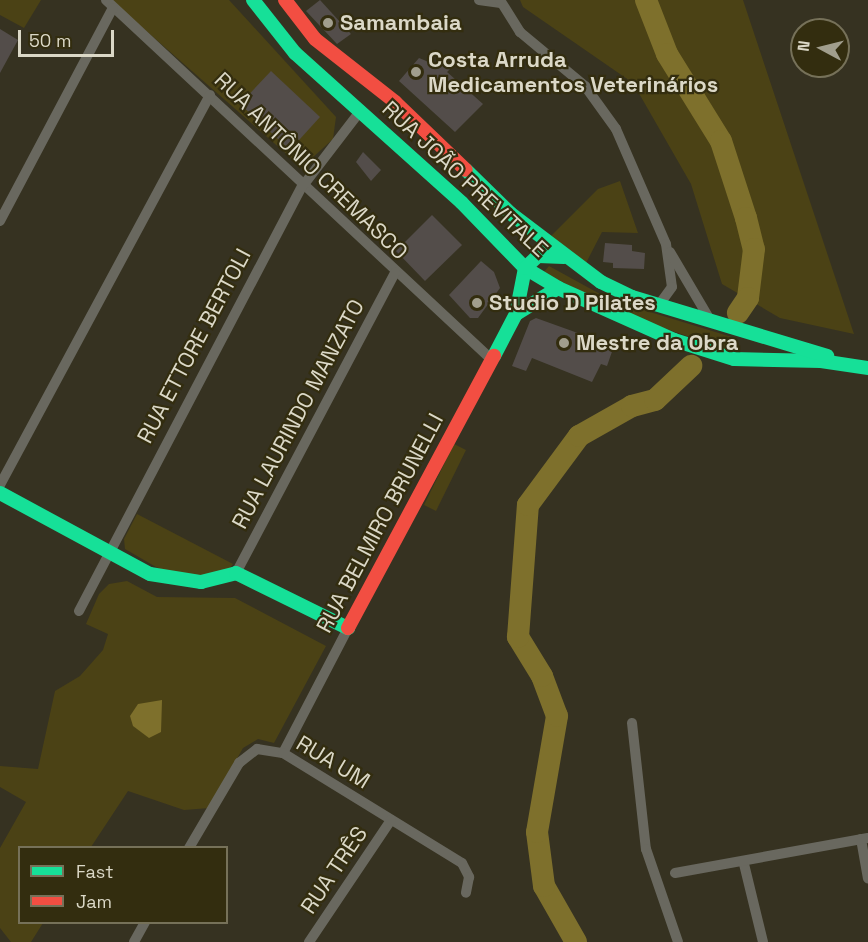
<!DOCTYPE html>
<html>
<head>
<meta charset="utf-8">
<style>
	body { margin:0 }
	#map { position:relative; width:868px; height:942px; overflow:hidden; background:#363221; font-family:"Space Grotesk",sans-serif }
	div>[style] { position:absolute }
	.green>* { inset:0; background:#4b4215 }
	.water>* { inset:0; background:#7e702c }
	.river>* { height:22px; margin:-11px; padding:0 11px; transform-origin:11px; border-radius:11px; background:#7e702c }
	.building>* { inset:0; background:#534d4a }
	.street>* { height:10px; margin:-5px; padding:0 5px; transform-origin:5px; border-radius:5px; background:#69685f }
	.fast>* { height:14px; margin:-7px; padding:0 7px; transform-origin:7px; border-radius:7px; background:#16e098 }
	.jam>* { height:14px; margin:-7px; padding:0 7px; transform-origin:7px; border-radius:7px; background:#f24e42 }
	.dots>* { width:16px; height:16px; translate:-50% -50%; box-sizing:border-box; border:3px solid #332d0f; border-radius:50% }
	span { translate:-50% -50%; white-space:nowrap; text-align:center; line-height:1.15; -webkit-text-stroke:4.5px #332d0f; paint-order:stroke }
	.poi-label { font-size:22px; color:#dbd8c7; font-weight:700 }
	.left { translate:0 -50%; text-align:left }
	.street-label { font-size:22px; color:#dbd8c7 }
	.legend { position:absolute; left:18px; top:846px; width:210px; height:78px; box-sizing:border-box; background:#332d0f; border:2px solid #767159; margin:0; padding:8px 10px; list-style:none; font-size:18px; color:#dbd8c7 }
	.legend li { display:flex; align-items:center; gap:12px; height:30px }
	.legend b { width:30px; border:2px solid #767159 }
	.north { position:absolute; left:790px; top:18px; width:60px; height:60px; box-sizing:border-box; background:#332d0f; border:2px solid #767159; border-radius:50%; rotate:277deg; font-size:16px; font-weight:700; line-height:24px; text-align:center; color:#dbd8c7 }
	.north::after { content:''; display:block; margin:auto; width:21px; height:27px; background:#a19e8d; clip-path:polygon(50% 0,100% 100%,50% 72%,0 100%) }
	.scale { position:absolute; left:18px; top:30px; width:96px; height:27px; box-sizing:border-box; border:3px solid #dbd8c7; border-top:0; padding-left:8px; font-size:18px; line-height:21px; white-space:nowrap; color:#dbd8c7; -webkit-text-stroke:4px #332d0f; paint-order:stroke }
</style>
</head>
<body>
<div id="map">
	<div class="green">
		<i style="clip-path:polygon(0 0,41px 0,24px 28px,0 15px)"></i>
		<i style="clip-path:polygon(111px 0,229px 0,336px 117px,333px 139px,310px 160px,298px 164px)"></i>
		<i style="clip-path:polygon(520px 0,743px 0,854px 334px,780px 318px,722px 284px,691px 184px,633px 83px,523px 7px)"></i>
		<i style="clip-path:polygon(620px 181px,638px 233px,602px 232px,585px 265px,547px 240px,598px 189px)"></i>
		<i style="clip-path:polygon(549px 266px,611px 300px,735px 338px,733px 352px,635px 318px,543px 273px)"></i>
		<i style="clip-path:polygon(454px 444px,466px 450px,436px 511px,424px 505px)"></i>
		<i style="clip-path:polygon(137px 514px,233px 564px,228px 571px,184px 579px,156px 567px,125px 549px,124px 539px)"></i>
		<i style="clip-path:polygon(127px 581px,157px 597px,235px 598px,326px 646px,274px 743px,258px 739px,243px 748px,209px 808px,184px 810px,128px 791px,91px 847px,20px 848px,20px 922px,43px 923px,31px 942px,11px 942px,0 928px,0 848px,26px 802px,0 787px,0 766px,38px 769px,55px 691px,80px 676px,103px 650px,108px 634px,86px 624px,99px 594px,109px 584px)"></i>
	</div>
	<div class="water">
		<i style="clip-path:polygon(162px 700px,161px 732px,149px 738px,133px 726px,130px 716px,138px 704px)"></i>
	</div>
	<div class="river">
		<i style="left:646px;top:0;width:58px;rotate:68.7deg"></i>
		<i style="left:667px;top:54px;width:102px;rotate:58.2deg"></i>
		<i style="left:721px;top:141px;width:81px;rotate:72deg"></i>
		<i style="left:746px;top:218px;width:32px;rotate:76deg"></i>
		<i style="left:754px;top:249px;width:49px;rotate:97deg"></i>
		<i style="left:748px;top:298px;width:18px;rotate:124deg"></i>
		<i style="left:576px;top:942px;width:64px;rotate:-119.7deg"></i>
		<i style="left:544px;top:886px;width:54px;rotate:-97.4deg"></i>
		<i style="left:537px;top:832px;width:118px;rotate:-80.2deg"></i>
		<i style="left:557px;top:716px;width:43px;rotate:-110.6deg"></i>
		<i style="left:542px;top:676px;width:46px;rotate:-121.6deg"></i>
		<i style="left:518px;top:637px;width:132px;rotate:-85.7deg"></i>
		<i style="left:528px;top:505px;width:86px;rotate:-53.5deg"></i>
		<i style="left:579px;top:436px;width:61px;rotate:-29.5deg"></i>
		<i style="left:632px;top:406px;width:24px;rotate:-15deg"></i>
		<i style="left:655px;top:400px;width:50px;rotate:-43.4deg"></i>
	</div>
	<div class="building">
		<i style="clip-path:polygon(320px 0,351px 34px,337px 44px,306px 11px)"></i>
		<i style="clip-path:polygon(0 29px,18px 40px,0 73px)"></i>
		<i style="clip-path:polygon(419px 58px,436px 65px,442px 59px,452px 67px,447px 72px,483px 104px,455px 132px,399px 81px)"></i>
		<i style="clip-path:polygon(271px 71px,320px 117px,290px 150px,240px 104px)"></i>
		<i style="clip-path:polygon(363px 152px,381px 170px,371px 181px,356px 162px)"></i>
		<i style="clip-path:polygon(432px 215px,462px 245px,425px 281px,396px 251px)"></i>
		<i style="clip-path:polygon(605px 243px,632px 245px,632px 251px,645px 253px,644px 269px,613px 268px,613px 263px,603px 262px)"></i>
		<i style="clip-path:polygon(481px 261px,494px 272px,500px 288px,478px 318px,470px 318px,449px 295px)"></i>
		<i style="clip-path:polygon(536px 318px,614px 346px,607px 366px,601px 364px,592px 382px,532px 358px,526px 371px,512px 366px,530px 321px)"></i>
	</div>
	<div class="street">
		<i style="left:106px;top:0;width:526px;rotate:43deg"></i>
		<i style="left:479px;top:0;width:22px;rotate:8deg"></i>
		<i style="left:500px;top:0;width:38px;rotate:58deg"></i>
		<i style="left:520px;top:32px;width:85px;rotate:39.7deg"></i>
		<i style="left:585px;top:86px;width:53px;rotate:54.2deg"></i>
		<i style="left:616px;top:129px;width:125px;rotate:66.5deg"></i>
		<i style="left:666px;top:244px;width:43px;rotate:82.1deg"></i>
		<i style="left:672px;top:287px;width:22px;rotate:126deg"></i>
		<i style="left:0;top:221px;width:241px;rotate:-62.1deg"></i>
		<i style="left:670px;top:252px;width:79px;rotate:59.5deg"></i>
		<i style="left:0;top:485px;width:443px;rotate:-61.7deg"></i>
		<i style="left:236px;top:573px;width:340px;rotate:-62.1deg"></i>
		<i style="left:79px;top:611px;width:479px;rotate:-62.3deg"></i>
		<i style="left:302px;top:187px;width:97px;rotate:-52.5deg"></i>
		<i style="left:632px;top:723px;width:127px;rotate:83.7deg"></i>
		<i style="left:646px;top:849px;width:98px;rotate:71deg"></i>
		<i style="left:283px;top:753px;width:139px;rotate:-62.5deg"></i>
		<i style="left:861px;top:839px;width:40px;rotate:80deg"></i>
		<i style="left:189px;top:848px;width:99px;rotate:-59.5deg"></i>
		<i style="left:239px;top:763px;width:23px;rotate:-38deg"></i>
		<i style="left:257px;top:749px;width:26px;rotate:9deg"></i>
		<i style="left:283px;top:753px;width:210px;rotate:31.6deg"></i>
		<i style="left:462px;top:863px;width:16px;rotate:63deg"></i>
		<i style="left:469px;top:877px;width:16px;rotate:101deg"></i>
		<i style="left:744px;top:864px;width:80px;rotate:76.3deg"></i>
		<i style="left:675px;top:873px;width:196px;rotate:-10.3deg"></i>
		<i style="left:134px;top:942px;width:23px;rotate:-61deg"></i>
		<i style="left:309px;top:942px;width:147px;rotate:-56.1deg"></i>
	</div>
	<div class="fast">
		<i style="left:253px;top:0;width:68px;rotate:51.6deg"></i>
		<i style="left:295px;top:53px;width:224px;rotate:41.9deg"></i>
		<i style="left:462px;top:203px;width:91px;rotate:45.9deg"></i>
		<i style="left:525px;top:268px;width:39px;rotate:31deg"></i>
		<i style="left:558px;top:288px;width:127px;rotate:24.1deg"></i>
		<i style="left:674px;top:340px;width:63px;rotate:17.6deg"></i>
		<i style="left:734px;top:359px;width:87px;rotate:1.3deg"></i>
		<i style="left:821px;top:361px;width:48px;rotate:8.5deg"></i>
		<i style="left:466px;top:170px;width:62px;rotate:44.3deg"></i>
		<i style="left:510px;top:213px;width:114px;rotate:37.2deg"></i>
		<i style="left:601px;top:282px;width:34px;rotate:26deg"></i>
		<i style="left:632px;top:297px;width:204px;rotate:16.8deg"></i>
		<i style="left:516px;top:314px;width:49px;rotate:-31.8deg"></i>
		<i style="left:494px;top:356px;width:47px;rotate:-62.4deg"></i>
		<i style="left:516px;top:314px;width:47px;rotate:-78.9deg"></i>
		<i style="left:525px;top:268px;width:18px;rotate:-43deg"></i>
		<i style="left:538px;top:256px;width:26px;rotate:2deg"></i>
		<i style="left:0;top:493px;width:170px;rotate:28.4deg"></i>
		<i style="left:150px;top:574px;width:52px;rotate:8.9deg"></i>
		<i style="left:201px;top:582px;width:36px;rotate:-14deg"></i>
		<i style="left:236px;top:573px;width:125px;rotate:26.2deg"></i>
	</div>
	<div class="jam">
		<i style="left:285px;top:0;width:49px;rotate:52.4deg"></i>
		<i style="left:315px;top:39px;width:102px;rotate:38.2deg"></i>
		<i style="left:395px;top:102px;width:98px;rotate:43.8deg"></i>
		<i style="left:348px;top:628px;width:309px;rotate:-61.8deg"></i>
	</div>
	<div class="dots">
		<i style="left:328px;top:23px;background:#a19e8d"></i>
		<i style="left:416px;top:72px;background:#a19e8d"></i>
		<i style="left:477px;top:303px;background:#a19e8d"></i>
		<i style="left:564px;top:343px;background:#a19e8d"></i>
	</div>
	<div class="poi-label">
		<span class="left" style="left:340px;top:23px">Samambaia</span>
		<span class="left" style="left:428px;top:72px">Costa Arruda<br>Medicamentos Veterinários</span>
		<span class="left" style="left:489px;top:303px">Studio D Pilates</span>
		<span class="left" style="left:576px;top:343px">Mestre da Obra</span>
	</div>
	<div class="street-label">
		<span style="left:311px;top:166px;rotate:44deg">RUA ANTÔNIO CREMASCO</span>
		<span style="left:465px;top:179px;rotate:43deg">RUA JOÃO PREVITALE</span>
		<span style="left:194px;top:346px;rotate:-62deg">RUA ETTORE BERTOLI</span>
		<span style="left:298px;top:414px;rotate:-62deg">RUA LAURINDO MANZATO</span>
		<span style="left:380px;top:523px;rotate:-62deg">RUA BELMIRO BRUNELLI</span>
		<span style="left:333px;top:762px;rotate:31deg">RUA UM</span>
		<span style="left:334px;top:870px;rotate:-56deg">RUA TRÊS</span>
	</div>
	<ul class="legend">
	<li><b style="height:8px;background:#16e098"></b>Fast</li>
	<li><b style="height:8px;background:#f24e42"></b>Jam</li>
	</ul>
	<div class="north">N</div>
	<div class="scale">50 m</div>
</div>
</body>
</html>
